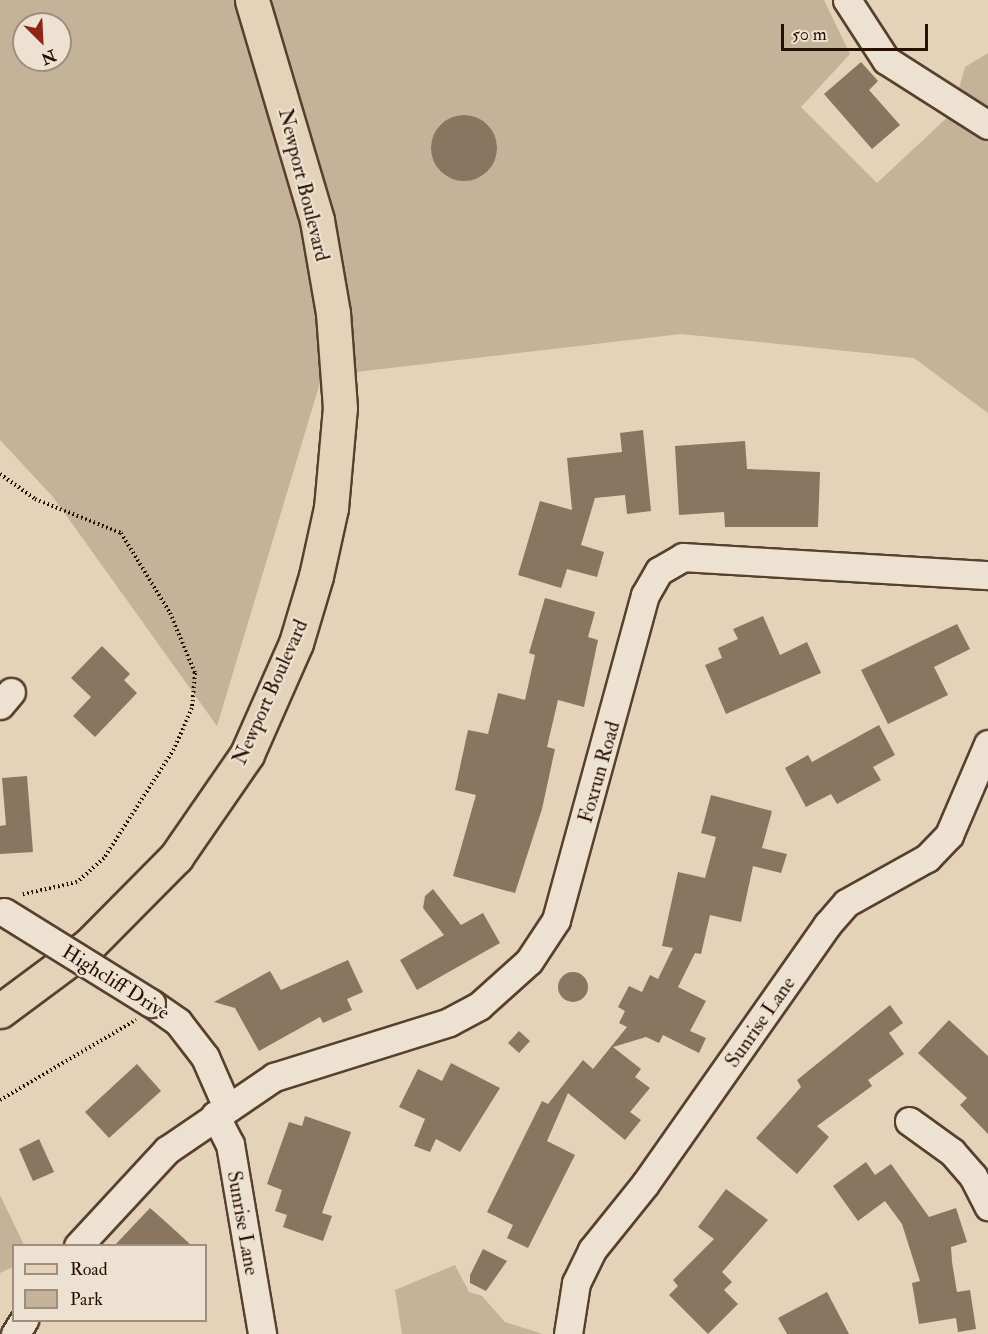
<!DOCTYPE html>
<html>
<head>
<meta charset="utf-8">
<style>
	body { margin:0 }
	#map { position:relative; width:988px; height:1334px; overflow:hidden; background:#e4d3b8; font-family:"IM FELL Double Pica",serif }
	div>[style] { position:absolute }
	.green>* { inset:0; background:#c4b299 }
	.building>* { inset:0; background:#8a7560 }
	.round { border-radius:50% }
	.path>* { height:4px; margin-top:-2px; transform-origin:0; background:repeating-linear-gradient(90deg,#290f00 0 1.5px,transparent 0 4.5px) }
	.roads { filter:drop-shadow(2px 0 #58402e) drop-shadow(-2px 0 #58402e) drop-shadow(0 2px #58402e) drop-shadow(0 -2px #58402e) }
	.minor>* { height:27px; margin:-13.5px; padding:0 13.5px; transform-origin:13.5px; border-radius:13.5px; background:#ede2d1 }
	.major>* { height:33px; margin:-16.5px; padding:0 16.5px; transform-origin:16.5px; border-radius:16.5px; background:#e4d3b8 }
	.bridges { filter:drop-shadow(2px 0 #58402e) drop-shadow(-2px 0 #58402e) drop-shadow(0 2px #58402e) drop-shadow(0 -2px #58402e) }
	.minor-bridge>* { height:27px; margin:-13.5px; padding:0 13.5px; transform-origin:13.5px; border-radius:13.5px; background:#ede2d1 }
	span { translate:-50% -50%; white-space:nowrap; text-align:center; line-height:1.15; -webkit-text-stroke:4.5px #ede2d1; paint-order:stroke }
	.street-label { font-size:20px; color:#290f00 }
	.legend { position:absolute; left:12px; top:1244px; width:195px; height:78px; box-sizing:border-box; background:#ede2d1; border:2px solid #9f8e7d; margin:0; padding:8px 10px; list-style:none; font-size:18px; color:#290f00 }
	.legend li { display:flex; align-items:center; gap:12px; height:30px }
	.legend b { width:30px; border:2px solid #9f8e7d }
	.north { position:absolute; left:12px; top:12px; width:60px; height:60px; box-sizing:border-box; background:#ede2d1; border:2px solid #9f8e7d; border-radius:50%; rotate:156deg; font-size:16px; font-weight:700; line-height:24px; text-align:center; color:#290f00 }
	.north::after { content:''; display:block; margin:auto; width:21px; height:27px; background:#8f2418; clip-path:polygon(50% 0,100% 100%,50% 72%,0 100%) }
	.scale { position:absolute; left:781px; top:24px; width:147px; height:27px; box-sizing:border-box; border:3px solid #290f00; border-top:0; padding-left:8px; font-size:18px; line-height:21px; white-space:nowrap; color:#290f00; -webkit-text-stroke:4px #ede2d1; paint-order:stroke }
</style>
</head>
<body>
<div id="map">
	<div class="green">
		<i style="clip-path:polygon(evenodd,0 0,824px 0,850px 54px,801px 107px,877px 183px,952px 113px,965px 67px,988px 53px,988px 413px,914px 358px,681px 334px,322px 376px,217px 726px,53px 497px,0 440px,0 0,24px 24px,60px 24px,60px 60px,24px 60px,24px 24px)"></i>
		<i style="clip-path:polygon(0 1195px,24px 1245px,14px 1246px,13px 1267px,0 1273px)"></i>
		<i style="clip-path:polygon(455px 1265px,469px 1292px,482px 1296px,505px 1322px,543px 1334px,402px 1334px,395px 1290px)"></i>
	</div>
	<div class="building">
		<i style="clip-path:polygon(861px 62px,878px 81px,869px 90px,900px 125px,872px 149px,824px 94px)"></i>
		<i class="round" style="left:431px;top:115px;width:66px;height:66px"></i>
		<i style="clip-path:polygon(643px 430px,651px 511px,627px 514px,625px 495px,595px 498px,581px 545px,604px 552px,597px 577px,567px 569px,561px 588px,518px 575px,540px 501px,572px 510px,567px 458px,622px 452px,620px 433px)"></i>
		<i style="clip-path:polygon(745px 441px,747px 469px,820px 472px,818px 527px,725px 527px,724px 512px,679px 515px,675px 446px)"></i>
		<i style="clip-path:polygon(545px 598px,595px 612px,588px 637px,598px 640px,584px 707px,558px 700px,547px 747px,555px 749px,542px 809px,515px 893px,453px 876px,476px 795px,455px 790px,468px 730px,488px 734px,498px 693px,525px 700px,535px 655px,529px 653px)"></i>
		<i style="clip-path:polygon(763px 616px,780px 655px,807px 642px,821px 673px,726px 714px,705px 665px,722px 658px,718px 648px,738px 639px,733px 629px)"></i>
		<i style="clip-path:polygon(957px 624px,970px 649px,934px 667px,948px 695px,888px 724px,861px 670px)"></i>
		<i style="clip-path:polygon(102px 646px,130px 674px,124px 680px,137px 693px,95px 737px,73px 716px,91px 697px,71px 678px)"></i>
		<i style="clip-path:polygon(879px 725px,895px 755px,873px 767px,881px 780px,837px 804px,831px 794px,806px 807px,785px 768px,808px 755px,812px 762px)"></i>
		<i style="clip-path:polygon(27px 776px,33px 852px,0 854px,0 826px,6px 825px,2px 778px)"></i>
		<i style="clip-path:polygon(711px 795px,772px 811px,762px 848px,787px 854px,781px 873px,753px 866px,741px 922px,710px 915px,701px 954px,695px 953px,678px 987px,706px 1001px,690px 1031px,706px 1038px,699px 1053px,663px 1035px,659px 1043px,646px 1037px,613px 1047px,641px 1069px,635px 1077px,650px 1088px,630px 1112px,641px 1120px,625px 1140px,568px 1093px,547px 1141px,575px 1155px,528px 1248px,507px 1238px,513px 1225px,487px 1212px,542px 1101px,548px 1104px,583px 1060px,593px 1069px,627px 1027px,619px 1023px,625px 1011px,618px 1007px,629px 986px,642px 992px,650px 975px,658px 979px,673px 948px,662px 946px,678px 872px,705px 878px,716px 837px,701px 833px)"></i>
		<i style="clip-path:polygon(433px 889px,461px 925px,483px 913px,500px 943px,417px 990px,400px 960px,444px 935px,423px 908px,425px 896px)"></i>
		<i style="clip-path:polygon(348px 960px,363px 992px,347px 999px,352px 1010px,323px 1023px,320px 1017px,259px 1051px,235px 1008px,214px 1002px,270px 971px,281px 990px)"></i>
		<i class="round" style="left:558px;top:972px;width:30px;height:30px"></i>
		<i style="clip-path:polygon(890px 1005px,903px 1023px,889px 1033px,904px 1054px,868px 1080px,872px 1086px,817px 1126px,829px 1137px,797px 1174px,756px 1138px,801px 1087px,797px 1080px)"></i>
		<i style="clip-path:polygon(949px 1020px,988px 1056px,988px 1134px,960px 1105px,967px 1098px,918px 1053px)"></i>
		<i style="clip-path:polygon(519px 1031px,530px 1041px,519px 1053px,508px 1043px)"></i>
		<i style="clip-path:polygon(451px 1063px,500px 1088px,460px 1152px,436px 1139px,430px 1152px,414px 1146px,425px 1119px,399px 1107px,418px 1069px,442px 1081px)"></i>
		<i style="clip-path:polygon(137px 1064px,161px 1091px,109px 1138px,85px 1112px)"></i>
		<i style="clip-path:polygon(305px 1116px,351px 1132px,322px 1213px,332px 1216px,323px 1241px,283px 1227px,287px 1215px,275px 1211px,282px 1190px,267px 1184px,289px 1122px,302px 1126px)"></i>
		<i style="clip-path:polygon(39px 1139px,54px 1172px,33px 1181px,19px 1149px)"></i>
		<i style="clip-path:polygon(866px 1162px,875px 1175px,891px 1164px,929px 1217px,956px 1208px,967px 1242px,951px 1247px,952px 1262px,957px 1292px,970px 1290px,976px 1329px,958px 1332px,956px 1318px,919px 1324px,912px 1283px,920px 1281px,902px 1224px,885px 1201px,858px 1221px,833px 1186px)"></i>
		<i style="clip-path:polygon(726px 1189px,768px 1220px,722px 1272px,732px 1282px,724px 1290px,738px 1304px,708px 1334px,669px 1295px,678px 1286px,673px 1280px,714px 1239px,698px 1227px)"></i>
		<i style="clip-path:polygon(150px 1208px,167px 1223px,191px 1245px,115px 1245px)"></i>
		<i style="clip-path:polygon(483px 1249px,507px 1261px,486px 1291px,470px 1283px,470px 1275px)"></i>
		<i style="clip-path:polygon(827px 1292px,849px 1334px,787px 1334px,778px 1318px)"></i>
	</div>
	<div class="path">
		<i style="left:0;top:474px;width:43px;rotate:35.5deg"></i>
		<i style="left:35px;top:499px;width:92px;rotate:21.6deg"></i>
		<i style="left:121px;top:533px;width:94px;rotate:58.5deg"></i>
		<i style="left:170px;top:613px;width:65px;rotate:67.4deg"></i>
		<i style="left:195px;top:673px;width:35px;rotate:95deg"></i>
		<i style="left:192px;top:708px;width:45px;rotate:113.7deg"></i>
		<i style="left:174px;top:749px;width:130px;rotate:122.7deg"></i>
		<i style="left:104px;top:858px;width:36px;rotate:138deg"></i>
		<i style="left:77px;top:882px;width:58px;rotate:167.2deg"></i>
		<i style="left:0;top:1100px;width:158px;rotate:-30.5deg"></i>
	</div>
	<div class="roads">
		<div class="minor">
			<i style="left:847px;top:0;width:72px;rotate:57deg"></i>
			<i style="left:886px;top:60px;width:121px;rotate:32.5deg"></i>
			<i style="left:0;top:705px;width:17px;rotate:-50deg"></i>
			<i style="left:151px;top:1003px;width:33px;rotate:35deg"></i>
			<i style="left:178px;top:1022px;width:44px;rotate:52.4deg"></i>
			<i style="left:205px;top:1057px;width:55px;rotate:66.3deg"></i>
			<i style="left:215px;top:1115px;width:33px;rotate:63deg"></i>
			<i style="left:230px;top:1144px;width:193px;rotate:80.4deg"></i>
			<i style="left:909px;top:1121px;width:53px;rotate:35.8deg"></i>
			<i style="left:952px;top:1152px;width:32px;rotate:49deg"></i>
			<i style="left:973px;top:1176px;width:34px;rotate:63deg"></i>
			<i style="left:78px;top:1246px;width:131px;rotate:-47.2deg"></i>
			<i style="left:167px;top:1150px;width:130px;rotate:-34.3deg"></i>
			<i style="left:274px;top:1077px;width:183px;rotate:-17.4deg"></i>
			<i style="left:449px;top:1022px;width:34px;rotate:-28deg"></i>
			<i style="left:479px;top:1006px;width:67px;rotate:-42deg"></i>
			<i style="left:529px;top:961px;width:49px;rotate:-56.6deg"></i>
			<i style="left:556px;top:920px;width:337px;rotate:-74.7deg"></i>
			<i style="left:645px;top:595px;width:28px;rotate:-60deg"></i>
			<i style="left:659px;top:571px;width:28px;rotate:-30deg"></i>
			<i style="left:683px;top:557px;width:306px;rotate:3.4deg"></i>
			<i style="left:15px;top:1334px;width:17px;rotate:-57deg"></i>
			<i style="left:568px;top:1334px;width:52px;rotate:-81.1deg"></i>
			<i style="left:576px;top:1283px;width:37px;rotate:-64deg"></i>
			<i style="left:592px;top:1250px;width:85px;rotate:-51.2deg"></i>
			<i style="left:645px;top:1184px;width:317px;rotate:-54.9deg"></i>
			<i style="left:827px;top:925px;width:29px;rotate:-49deg"></i>
			<i style="left:846px;top:903px;width:93px;rotate:-29.1deg"></i>
			<i style="left:927px;top:858px;width:32px;rotate:-46deg"></i>
			<i style="left:949px;top:835px;width:99px;rotate:-66.8deg"></i>
		</div>
		<div class="major">
			<i style="left:0;top:1011px;width:111px;rotate:-36.6deg"></i>
			<i style="left:89px;top:945px;width:124px;rotate:-45.3deg"></i>
			<i style="left:176px;top:857px;width:125px;rotate:-55.4deg"></i>
			<i style="left:247px;top:754px;width:121px;rotate:-66.2deg"></i>
			<i style="left:296px;top:643px;width:70px;rotate:-73.4deg"></i>
			<i style="left:316px;top:576px;width:70px;rotate:-77.6deg"></i>
			<i style="left:331px;top:508px;width:100px;rotate:-84.9deg"></i>
			<i style="left:340px;top:408px;width:95px;rotate:-94.2deg"></i>
			<i style="left:333px;top:313px;width:94px;rotate:-99.8deg"></i>
			<i style="left:317px;top:220px;width:229px;rotate:-106.5deg"></i>
		</div>
	</div>
	<div class="bridges">
		<div class="minor-bridge">
			<i style="left:4px;top:912px;width:173px;rotate:31.8deg"></i>
		</div>
	</div>
	<div class="street-label">
		<span style="left:304px;top:185px;rotate:76deg">Newport Boulevard</span>
		<span style="left:270px;top:692px;rotate:-66deg">Newport Boulevard</span>
		<span style="left:599px;top:772px;rotate:-74deg">Foxrun Road</span>
		<span style="left:116px;top:982px;rotate:32deg">Highcliff Drive</span>
		<span style="left:760px;top:1022px;rotate:-55deg">Sunrise Lane</span>
		<span style="left:243px;top:1223px;rotate:80deg">Sunrise Lane</span>
	</div>
	<ul class="legend">
	<li><b style="height:8px;background:#e4d3b8"></b>Road</li>
	<li><b style="height:16px;background:#c4b299"></b>Park</li>
	</ul>
	<div class="north">N</div>
	<div class="scale">50 m</div>
</div>
</body>
</html>
